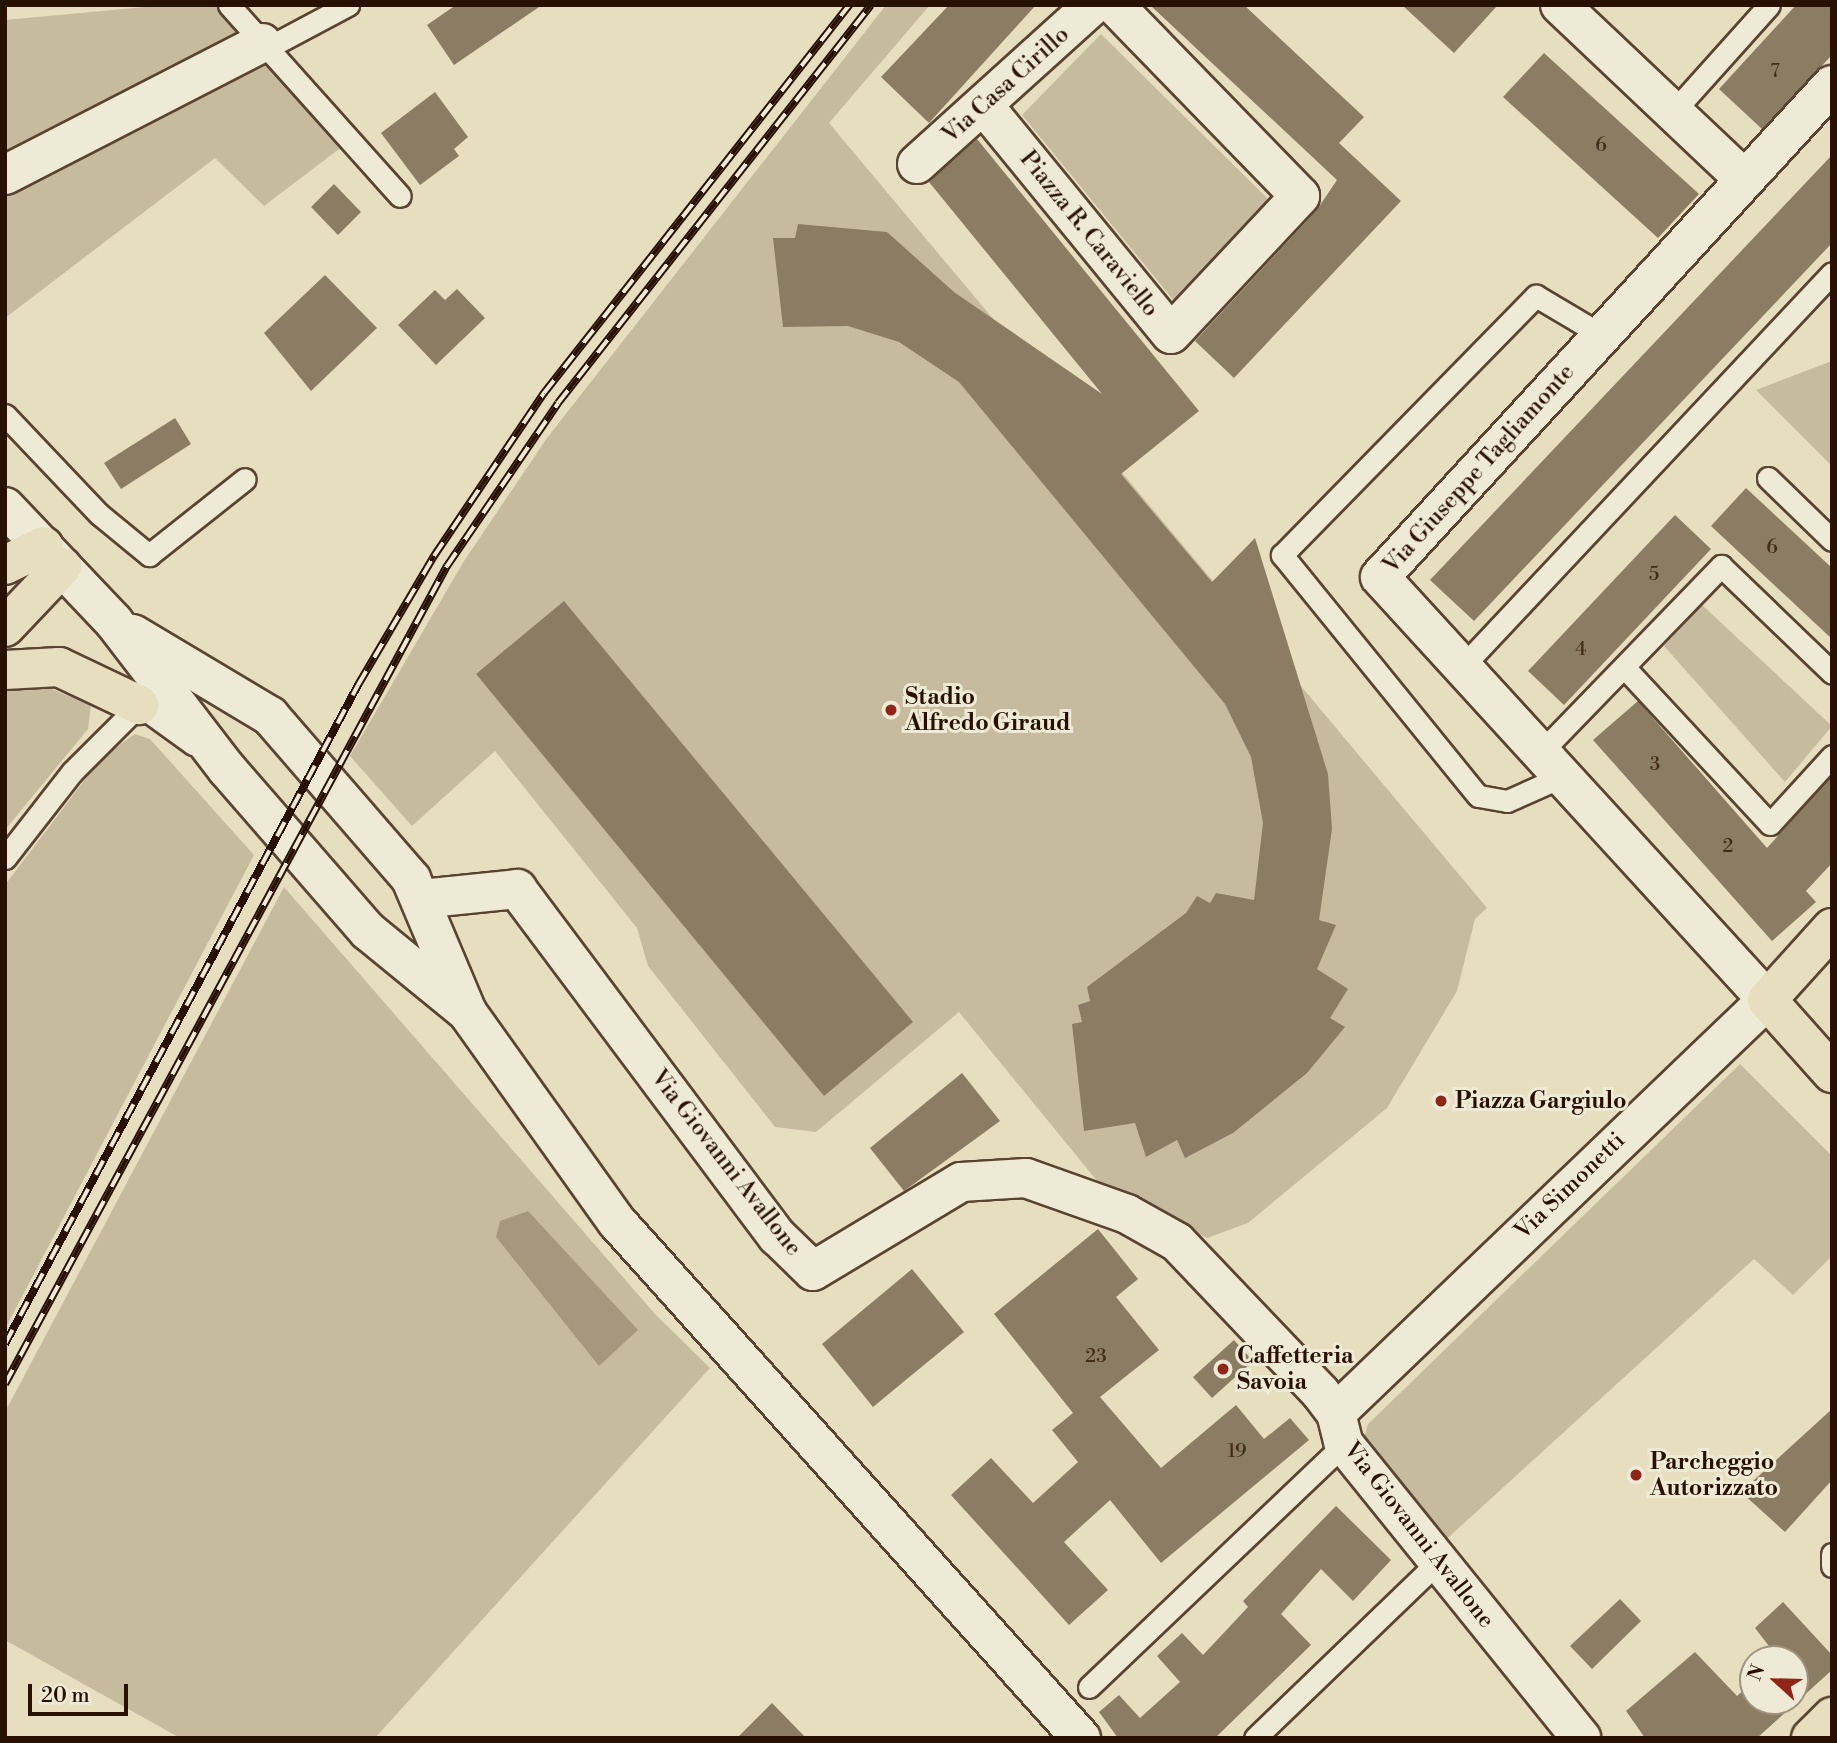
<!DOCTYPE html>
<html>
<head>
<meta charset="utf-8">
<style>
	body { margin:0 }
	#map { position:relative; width:1837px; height:1743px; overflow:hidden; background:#e7dec0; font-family:"Libre Bodoni",serif }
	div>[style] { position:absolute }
	.green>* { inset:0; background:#c7bb9f }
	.water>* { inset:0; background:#a6987f }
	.building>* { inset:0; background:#8b7c64 }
	.roads { filter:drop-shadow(2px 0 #584430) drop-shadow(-2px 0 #584430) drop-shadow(0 2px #584430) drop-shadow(0 -2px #584430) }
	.lane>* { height:21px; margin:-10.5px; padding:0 10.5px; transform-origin:10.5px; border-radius:10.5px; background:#efead6 }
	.street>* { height:38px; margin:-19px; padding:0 19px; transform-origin:19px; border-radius:19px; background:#efead6 }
	.secondary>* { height:38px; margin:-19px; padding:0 19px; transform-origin:19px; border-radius:19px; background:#efead6 }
	.primary>* { height:38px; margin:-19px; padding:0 19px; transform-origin:19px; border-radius:19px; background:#e7dec0 }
	.highway>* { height:38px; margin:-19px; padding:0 19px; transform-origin:19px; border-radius:19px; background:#e7dec0 }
	.rail>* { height:8px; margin-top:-4px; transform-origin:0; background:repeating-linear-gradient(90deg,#efead6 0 16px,#281100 0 32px); box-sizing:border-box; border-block:2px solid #281100 }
	.dots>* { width:19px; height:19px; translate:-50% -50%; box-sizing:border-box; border:4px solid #efead6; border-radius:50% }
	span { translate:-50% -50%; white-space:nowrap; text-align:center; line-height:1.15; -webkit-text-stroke:6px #efead6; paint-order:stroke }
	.number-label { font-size:19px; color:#412c19 }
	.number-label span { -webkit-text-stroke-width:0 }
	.street-label { font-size:23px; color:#281100 }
	.poi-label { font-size:23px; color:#281100; font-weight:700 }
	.left { translate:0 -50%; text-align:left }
	.frame { position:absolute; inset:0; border:7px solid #281100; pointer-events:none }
	.north { position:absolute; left:1739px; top:1645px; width:70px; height:70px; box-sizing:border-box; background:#efead6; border:2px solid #9f9380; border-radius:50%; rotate:292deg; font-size:19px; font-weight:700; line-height:28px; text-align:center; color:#281100 }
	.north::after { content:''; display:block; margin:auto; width:24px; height:32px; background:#8f2418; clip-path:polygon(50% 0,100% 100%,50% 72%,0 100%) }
	.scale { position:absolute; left:28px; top:1684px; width:100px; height:32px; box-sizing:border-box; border:4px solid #281100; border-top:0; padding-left:9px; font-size:21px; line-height:24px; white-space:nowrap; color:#281100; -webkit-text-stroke:5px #efead6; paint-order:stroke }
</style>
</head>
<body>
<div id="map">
	<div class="green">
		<i style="clip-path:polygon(166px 5px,217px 5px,237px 25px,237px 36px,5px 161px,5px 20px)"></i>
		<i style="clip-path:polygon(886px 5px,930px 5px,829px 123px,1487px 908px,1475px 919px,1457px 991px,1387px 1108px,1248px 1223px,1207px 1238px,1098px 1182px,959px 1012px,816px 1132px,775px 1127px,648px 966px,637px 928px,495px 751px,412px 826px,350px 756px,464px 561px,547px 438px)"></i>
		<i style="clip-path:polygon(1101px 34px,1269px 200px,1175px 302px,1022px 115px)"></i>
		<i style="clip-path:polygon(268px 61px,343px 146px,264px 206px,215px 158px,5px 318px,5px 186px)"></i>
		<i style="clip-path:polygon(1832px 361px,1832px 466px,1756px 390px)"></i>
		<i style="clip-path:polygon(1702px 605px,1832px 726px,1785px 782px,1664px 646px)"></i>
		<i style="clip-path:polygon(34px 682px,91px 705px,88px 729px,5px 830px,5px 686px)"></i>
		<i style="clip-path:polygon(135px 734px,150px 739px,254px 855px,5px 1329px,5px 885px,102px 757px)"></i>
		<i style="clip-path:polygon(284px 887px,655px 1314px,710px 1368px,375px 1738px,180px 1738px,5px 1640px,5px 1412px)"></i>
		<i style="clip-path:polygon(1740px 1064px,1832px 1156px,1832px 1256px,1793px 1295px,1754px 1259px,1440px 1545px,1363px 1442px,1368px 1424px)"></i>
	</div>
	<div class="water">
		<i style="clip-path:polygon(528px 1211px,638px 1330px,599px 1366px,496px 1237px,500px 1221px)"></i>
	</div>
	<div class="building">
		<i style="clip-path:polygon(456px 5px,542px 5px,454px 65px,427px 25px)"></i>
		<i style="clip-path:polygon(949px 5px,1036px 5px,929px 123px,881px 77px)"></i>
		<i style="clip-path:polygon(1150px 5px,1244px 5px,1364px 117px,1339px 143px,1401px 201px,1234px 378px,1195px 341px,1316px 211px,1337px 180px)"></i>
		<i style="clip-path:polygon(1402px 5px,1498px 5px,1454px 53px)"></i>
		<i style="clip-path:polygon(1796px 5px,1832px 5px,1832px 55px,1762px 129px,1719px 89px)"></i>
		<i style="clip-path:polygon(1544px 53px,1699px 194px,1658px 238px,1503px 97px)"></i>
		<i style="clip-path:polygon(435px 92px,468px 137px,454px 149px,459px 156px,420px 185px,381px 133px)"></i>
		<i style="clip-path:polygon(977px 139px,1199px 411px,1121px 474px,1212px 582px,1255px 538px,1328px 774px,1332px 829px,1319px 920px,1336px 925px,1317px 969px,1348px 989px,1330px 1018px,1345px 1027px,1307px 1073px,1233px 1133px,1185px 1158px,1177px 1140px,1146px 1157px,1135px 1123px,1084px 1131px,1072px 1024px,1082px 1022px,1078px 1005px,1090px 1001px,1087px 987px,1186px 913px,1197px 896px,1210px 903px,1216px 893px,1254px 900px,1263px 823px,1251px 757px,1225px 704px,959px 382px,899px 342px,848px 326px,783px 327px,773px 238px,795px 238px,798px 224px,887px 232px,954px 292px,1102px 394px,929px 182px)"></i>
		<i style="clip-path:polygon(1832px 155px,1832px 243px,1474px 621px,1430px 580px)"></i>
		<i style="clip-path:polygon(334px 184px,361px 212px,338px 235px,311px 207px)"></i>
		<i style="clip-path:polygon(325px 275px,377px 328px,311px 391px,264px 333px)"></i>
		<i style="clip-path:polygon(457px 289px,485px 318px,436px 365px,398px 325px,435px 290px,445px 300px)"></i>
		<i style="clip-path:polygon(175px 418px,191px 444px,121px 489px,104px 463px)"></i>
		<i style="clip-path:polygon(1746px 488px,1832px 568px,1832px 639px,1711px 526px)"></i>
		<i style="clip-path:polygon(1675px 515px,1711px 549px,1564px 705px,1528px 671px)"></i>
		<i style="clip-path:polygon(564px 601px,913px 1022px,824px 1096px,476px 674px)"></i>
		<i style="clip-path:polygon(1638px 701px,1767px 848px,1832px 776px,1832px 863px,1806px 891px,1816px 902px,1772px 941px,1593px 740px)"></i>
		<i style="clip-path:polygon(962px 1073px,1000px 1121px,904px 1191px,870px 1148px)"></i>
		<i style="clip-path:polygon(1098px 1229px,1138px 1279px,1116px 1297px,1159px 1350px,1100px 1397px,1161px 1468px,1236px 1405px,1264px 1439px,1290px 1418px,1309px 1440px,1161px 1563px,1110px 1500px,1064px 1542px,1108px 1590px,1069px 1625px,951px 1495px,991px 1458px,1033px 1503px,1078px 1462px,1052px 1430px,1073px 1413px,994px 1314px)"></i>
		<i style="clip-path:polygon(912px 1269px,964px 1332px,873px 1407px,822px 1344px)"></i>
		<i style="clip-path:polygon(1234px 1340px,1253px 1361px,1212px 1398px,1193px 1377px)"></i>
		<i style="clip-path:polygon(1832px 1409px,1832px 1480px,1785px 1532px,1741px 1492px)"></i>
		<i style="clip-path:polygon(1336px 1506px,1391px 1560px,1353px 1601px,1321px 1569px,1281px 1614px,1311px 1645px,1215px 1738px,1118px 1738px,1099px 1712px,1119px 1695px,1140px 1718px,1180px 1682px,1157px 1656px,1182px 1633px,1203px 1655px,1248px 1607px,1243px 1601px)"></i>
		<i style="clip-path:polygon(1620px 1599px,1641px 1621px,1592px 1669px,1570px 1646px)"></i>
		<i style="clip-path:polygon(1783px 1602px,1832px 1655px,1832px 1670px,1757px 1738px,1645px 1738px,1626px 1711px,1695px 1652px,1737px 1696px,1753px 1682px,1753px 1701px,1795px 1701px,1795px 1659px,1779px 1659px,1755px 1628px)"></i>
		<i style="clip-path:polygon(772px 1703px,806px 1738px,737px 1738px)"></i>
	</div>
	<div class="roads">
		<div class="lane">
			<i style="left:229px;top:5px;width:256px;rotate:48.2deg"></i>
			<i style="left:267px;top:48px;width:92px;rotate:-28deg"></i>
			<i style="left:1674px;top:111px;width:142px;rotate:-48.1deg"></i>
			<i style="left:5px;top:415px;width:137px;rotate:46.5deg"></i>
			<i style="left:99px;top:514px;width:65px;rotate:39.4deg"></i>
			<i style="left:149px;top:555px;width:122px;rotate:-38.4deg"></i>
			<i style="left:1768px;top:478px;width:89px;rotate:44.1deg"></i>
			<i style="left:1462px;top:667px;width:540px;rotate:-46.8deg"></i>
			<i style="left:1624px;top:667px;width:214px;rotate:47.1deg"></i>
			<i style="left:1770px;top:824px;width:92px;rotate:-47.6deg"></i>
			<i style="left:1539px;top:754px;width:262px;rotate:-45.9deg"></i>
			<i style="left:1721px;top:566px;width:154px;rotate:43.9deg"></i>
			<i style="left:1561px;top:777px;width:59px;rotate:156deg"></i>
			<i style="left:1507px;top:801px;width:29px;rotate:-170deg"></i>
			<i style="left:1478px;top:796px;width:311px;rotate:-129.1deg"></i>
			<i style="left:1282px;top:555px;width:363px;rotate:-45.6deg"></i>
			<i style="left:1536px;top:296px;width:74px;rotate:30.7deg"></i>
			<i style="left:5px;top:858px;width:109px;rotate:-52.1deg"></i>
			<i style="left:72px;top:772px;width:95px;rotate:-45deg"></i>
			<i style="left:139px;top:705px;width:67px;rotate:35.8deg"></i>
			<i style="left:1832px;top:1554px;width:12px;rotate:90deg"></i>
			<i style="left:1089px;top:1687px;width:352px;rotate:-43.6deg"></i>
			<i style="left:1255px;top:1738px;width:255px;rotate:-43.9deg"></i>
		</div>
		<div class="street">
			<i style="left:1560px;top:5px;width:252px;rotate:43.4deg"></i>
			<i style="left:985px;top:107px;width:293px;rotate:50.7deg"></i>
			<i style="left:1171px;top:334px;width:189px;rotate:-46.9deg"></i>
			<i style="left:1300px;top:196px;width:267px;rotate:-134.2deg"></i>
			<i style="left:917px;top:164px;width:237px;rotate:-42.1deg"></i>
			<i style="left:5px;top:175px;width:289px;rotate:-27.2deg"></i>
			<i style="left:421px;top:899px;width:97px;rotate:-5.9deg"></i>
			<i style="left:517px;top:889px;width:434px;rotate:53.2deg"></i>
			<i style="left:777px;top:1236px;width:50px;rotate:44.2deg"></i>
			<i style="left:813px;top:1271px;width:173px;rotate:-31deg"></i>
			<i style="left:961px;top:1182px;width:65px;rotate:-3.5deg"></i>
			<i style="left:1026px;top:1178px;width:107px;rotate:19.6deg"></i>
			<i style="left:1127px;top:1214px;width:57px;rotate:29.2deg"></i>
			<i style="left:1177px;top:1242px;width:207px;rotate:46.4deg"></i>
			<i style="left:1320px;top:1392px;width:26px;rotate:53deg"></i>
			<i style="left:1336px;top:1413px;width:32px;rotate:76deg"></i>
			<i style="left:1344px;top:1444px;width:378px;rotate:51.1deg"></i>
			<i style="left:1336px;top:1413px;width:597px;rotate:-43.78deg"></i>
			<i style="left:1767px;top:1000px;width:573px;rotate:-132.46deg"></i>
			<i style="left:1380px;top:577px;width:668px;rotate:-47.43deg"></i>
		</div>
		<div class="secondary">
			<i style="left:5px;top:507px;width:158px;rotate:46.5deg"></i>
			<i style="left:114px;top:622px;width:185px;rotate:52.5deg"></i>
			<i style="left:227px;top:769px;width:215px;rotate:49deg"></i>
			<i style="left:368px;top:931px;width:128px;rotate:39.3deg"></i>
			<i style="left:467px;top:1012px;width:258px;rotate:54.5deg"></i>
			<i style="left:617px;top:1222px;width:694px;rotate:48.04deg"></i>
			<i style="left:133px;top:634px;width:160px;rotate:30.9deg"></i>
			<i style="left:270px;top:716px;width:216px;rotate:49.1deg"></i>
			<i style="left:411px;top:879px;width:139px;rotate:67.1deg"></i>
		</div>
		<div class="primary">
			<i style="left:1832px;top:928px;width:97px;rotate:132.1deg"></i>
			<i style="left:1767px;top:1000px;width:98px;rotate:48.3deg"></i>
			<i style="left:1811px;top:1738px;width:30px;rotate:-45deg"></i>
		</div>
		<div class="highway">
			<i style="left:5px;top:565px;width:43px;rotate:-26deg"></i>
			<i style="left:5px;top:627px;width:83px;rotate:-46.5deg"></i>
			<i style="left:5px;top:670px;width:54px;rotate:-3.2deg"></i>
			<i style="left:59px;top:667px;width:89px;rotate:25.4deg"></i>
		</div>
	</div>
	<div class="rail">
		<i style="left:5px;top:1344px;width:748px;rotate:-61.82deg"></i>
		<i style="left:358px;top:685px;width:150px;rotate:-59.5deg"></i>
		<i style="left:434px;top:556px;width:197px;rotate:-56deg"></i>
		<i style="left:544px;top:393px;width:494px;rotate:-51.8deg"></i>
		<i style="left:5px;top:1384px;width:930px;rotate:-61.62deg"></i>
		<i style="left:447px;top:566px;width:197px;rotate:-55.7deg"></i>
		<i style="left:558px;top:403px;width:506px;rotate:-51.82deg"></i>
	</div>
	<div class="dots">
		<i style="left:891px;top:710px;background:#8f2418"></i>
		<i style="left:1441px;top:1101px;background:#8f2418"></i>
		<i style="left:1223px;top:1369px;background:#8f2418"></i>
		<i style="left:1636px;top:1475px;background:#8f2418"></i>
	</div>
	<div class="number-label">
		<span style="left:1775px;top:72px">7</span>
		<span style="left:1601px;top:146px">6</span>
		<span style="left:1772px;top:548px">6</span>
		<span style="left:1654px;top:575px">5</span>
		<span style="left:1581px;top:650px">4</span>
		<span style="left:1655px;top:765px">3</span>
		<span style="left:1728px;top:847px">2</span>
		<span style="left:1096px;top:1357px">23</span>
		<span style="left:1237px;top:1452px">19</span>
	</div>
	<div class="street-label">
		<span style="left:1006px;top:85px;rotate:-42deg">Via Casa Cirillo</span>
		<span style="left:1089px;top:234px;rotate:51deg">Piazza R. Caraviello</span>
		<span style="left:1479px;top:469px;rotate:-48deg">Via Giuseppe Tagliamonte</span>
		<span style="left:726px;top:1163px;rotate:52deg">Via Giovanni Avallone</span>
		<span style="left:1570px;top:1186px;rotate:-44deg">Via Simonetti</span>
		<span style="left:1419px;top:1535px;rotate:52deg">Via Giovanni Avallone</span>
	</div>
	<div class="poi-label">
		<span class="left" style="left:905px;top:710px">Stadio<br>Alfredo Giraud</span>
		<span class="left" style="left:1455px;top:1101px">Piazza Gargiulo</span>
		<span class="left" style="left:1237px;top:1369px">Caffetteria<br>Savoia</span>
		<span class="left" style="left:1650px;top:1475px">Parcheggio<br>Autorizzato</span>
	</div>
	<div class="frame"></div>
	<div class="north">N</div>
	<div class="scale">20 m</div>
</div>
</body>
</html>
